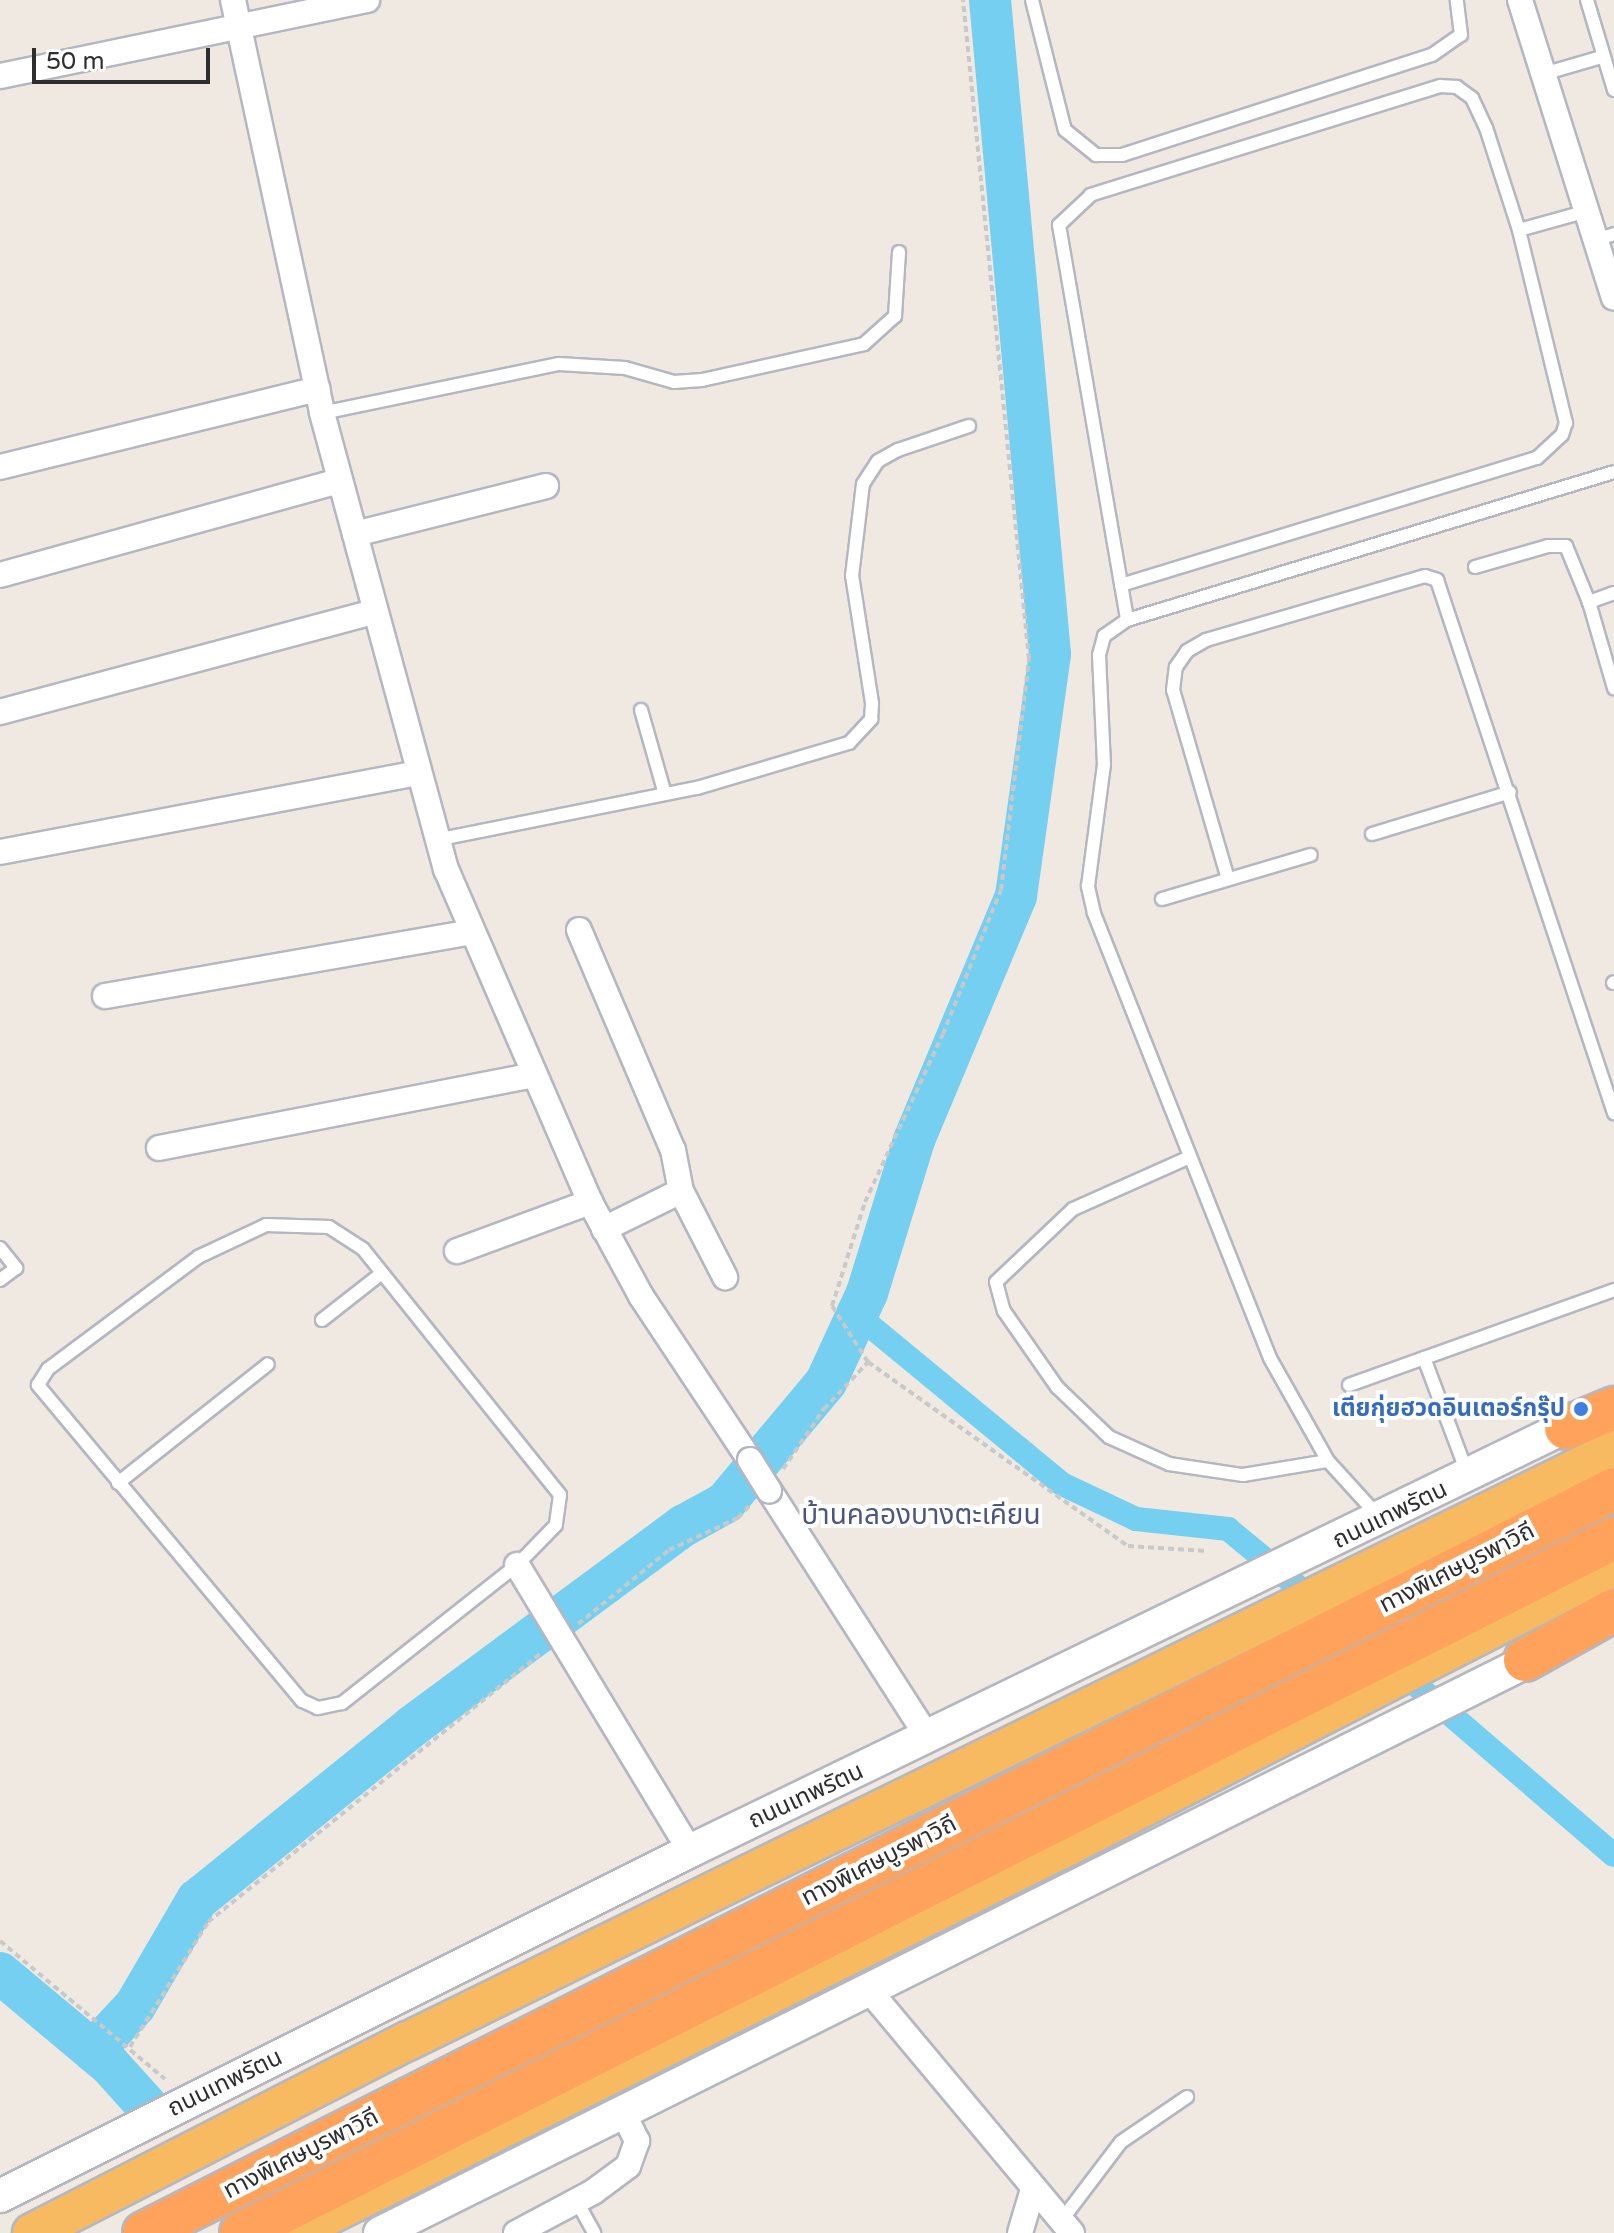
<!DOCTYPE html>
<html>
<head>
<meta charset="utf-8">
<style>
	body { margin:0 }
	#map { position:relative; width:1614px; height:2233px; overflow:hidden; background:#efe9e1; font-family:"Varela Round","Noto Sans Thai",sans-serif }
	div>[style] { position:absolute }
	.canal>* { height:24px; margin:-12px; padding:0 12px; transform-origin:12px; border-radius:12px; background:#75cff0 }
	.river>* { height:42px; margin:-21px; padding:0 21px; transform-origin:21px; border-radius:21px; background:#75cff0 }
	.path>* { height:4px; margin-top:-2px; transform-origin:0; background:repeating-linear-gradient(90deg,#c9c9c9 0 6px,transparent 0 10px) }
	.roads { filter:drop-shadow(2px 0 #b4b7c1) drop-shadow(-2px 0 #b4b7c1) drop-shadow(0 2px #b4b7c1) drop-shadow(0 -2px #b4b7c1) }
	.service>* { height:12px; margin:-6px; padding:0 6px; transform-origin:6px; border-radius:6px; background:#fff }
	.minor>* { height:24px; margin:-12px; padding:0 12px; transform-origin:12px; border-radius:12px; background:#fff }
	.secondary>* { height:32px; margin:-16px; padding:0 16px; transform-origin:16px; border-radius:16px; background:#fff }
	.trunk>* { height:38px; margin:-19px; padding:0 19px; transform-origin:19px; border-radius:19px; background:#f8ba60 }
	.motorway>* { height:42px; margin:-21px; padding:0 21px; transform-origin:21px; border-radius:21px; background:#ffa35c }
	.bridges { filter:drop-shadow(2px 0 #b4b7c1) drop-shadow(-2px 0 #b4b7c1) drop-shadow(0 2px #b4b7c1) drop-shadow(0 -2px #b4b7c1) }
	.minor-bridge>* { height:24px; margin:-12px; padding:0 12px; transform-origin:12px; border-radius:12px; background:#fff }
	.dots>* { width:22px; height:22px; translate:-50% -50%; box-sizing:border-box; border:4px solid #fff; border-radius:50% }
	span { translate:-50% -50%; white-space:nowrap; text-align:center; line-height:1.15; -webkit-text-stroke:8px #fff; paint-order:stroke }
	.shop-label { font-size:24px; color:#366cbe; font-weight:700 }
	.right { translate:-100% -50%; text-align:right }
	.street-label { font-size:24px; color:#2e2e2e }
	.quarter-label { font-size:28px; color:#4d5680 }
	.scale { position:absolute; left:32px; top:48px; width:178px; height:36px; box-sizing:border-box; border:4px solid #2e2e2e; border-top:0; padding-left:10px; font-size:24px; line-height:28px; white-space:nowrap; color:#2e2e2e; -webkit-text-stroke:6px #fff; paint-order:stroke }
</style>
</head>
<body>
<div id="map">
	<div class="canal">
		<i style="left:857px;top:1315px;width:266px;rotate:39.5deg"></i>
		<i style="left:1062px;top:1484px;width:82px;rotate:25.3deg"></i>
		<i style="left:1136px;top:1519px;width:93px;rotate:6.2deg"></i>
		<i style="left:1228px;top:1529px;width:119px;rotate:39.6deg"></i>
		<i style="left:1394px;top:1666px;width:290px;rotate:40.7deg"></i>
	</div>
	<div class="river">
		<i style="left:0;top:1973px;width:142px;rotate:39.9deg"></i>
		<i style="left:109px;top:2064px;width:55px;rotate:47.9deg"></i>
		<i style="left:93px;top:2051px;width:62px;rotate:-47deg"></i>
		<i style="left:135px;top:2006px;width:123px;rotate:-59.7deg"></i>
		<i style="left:197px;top:1900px;width:279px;rotate:-38.9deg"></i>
		<i style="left:414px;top:1725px;width:335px;rotate:-36.5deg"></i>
		<i style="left:683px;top:1526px;width:48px;rotate:-28.7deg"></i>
		<i style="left:725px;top:1503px;width:158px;rotate:-50.1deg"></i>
		<i style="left:826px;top:1382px;width:98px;rotate:-65.3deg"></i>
		<i style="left:867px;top:1293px;width:160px;rotate:-72.9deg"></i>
		<i style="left:914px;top:1140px;width:264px;rotate:-67.3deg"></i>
		<i style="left:1016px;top:896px;width:244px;rotate:-82deg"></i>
		<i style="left:1050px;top:654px;width:657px;rotate:-95.24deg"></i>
	</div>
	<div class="path">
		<i style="left:868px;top:1362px;width:67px;rotate:-122.7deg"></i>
		<i style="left:832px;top:1306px;width:109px;rotate:-72.4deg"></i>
		<i style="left:865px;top:1202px;width:185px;rotate:-65.1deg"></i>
		<i style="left:943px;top:1034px;width:155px;rotate:-68.1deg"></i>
		<i style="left:1001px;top:890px;width:233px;rotate:-83.1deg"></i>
		<i style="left:1029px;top:659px;width:662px;rotate:-95.72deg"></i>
		<i style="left:783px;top:1469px;width:73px;rotate:-55.7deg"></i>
		<i style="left:824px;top:1409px;width:64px;rotate:-46.9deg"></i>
		<i style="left:868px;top:1362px;width:319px;rotate:35.3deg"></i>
		<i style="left:1128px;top:1546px;width:79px;rotate:3.6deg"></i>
		<i style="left:578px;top:1624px;width:117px;rotate:-39.1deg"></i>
		<i style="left:669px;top:1550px;width:76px;rotate:-24.9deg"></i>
		<i style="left:738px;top:1518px;width:18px;rotate:-47deg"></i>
		<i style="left:0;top:1941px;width:215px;rotate:39.9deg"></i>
		<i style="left:130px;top:2047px;width:147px;rotate:-58deg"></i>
		<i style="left:208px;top:1922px;width:430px;rotate:-38.9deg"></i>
	</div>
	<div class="roads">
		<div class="service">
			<i style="left:1032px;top:0;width:134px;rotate:75.8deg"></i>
			<i style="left:1065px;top:130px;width:40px;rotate:39deg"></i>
			<i style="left:1096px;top:155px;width:26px"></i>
			<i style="left:1122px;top:155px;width:326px;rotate:-17.9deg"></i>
			<i style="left:1432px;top:55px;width:35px;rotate:-35deg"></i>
			<i style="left:1461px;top:35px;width:35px;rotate:-97deg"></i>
			<i style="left:1587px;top:0;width:94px;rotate:73.3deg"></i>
			<i style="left:1543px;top:74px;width:60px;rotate:-16.3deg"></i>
			<i style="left:1519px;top:230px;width:71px;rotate:-15.6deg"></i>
			<i style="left:1596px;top:240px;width:19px;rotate:-18deg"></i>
			<i style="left:322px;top:413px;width:242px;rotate:-11.7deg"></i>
			<i style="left:559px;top:364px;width:66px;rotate:3.5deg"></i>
			<i style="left:625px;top:368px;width:51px;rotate:15.9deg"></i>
			<i style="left:674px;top:382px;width:28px;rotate:-4deg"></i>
			<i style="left:702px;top:380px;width:166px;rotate:-12.5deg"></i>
			<i style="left:864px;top:344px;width:42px;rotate:-42.1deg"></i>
			<i style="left:895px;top:316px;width:64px;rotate:-86.4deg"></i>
			<i style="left:1475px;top:567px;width:76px;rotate:-16deg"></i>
			<i style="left:1548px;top:546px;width:18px"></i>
			<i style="left:1566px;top:546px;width:61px;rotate:67.7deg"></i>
			<i style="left:1121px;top:585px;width:435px;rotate:-17deg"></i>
			<i style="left:1537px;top:458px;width:34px;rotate:-43deg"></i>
			<i style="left:1562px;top:435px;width:13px;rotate:-72deg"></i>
			<i style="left:1566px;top:423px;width:199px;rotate:-103.7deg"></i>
			<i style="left:1519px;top:230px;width:107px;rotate:-107.9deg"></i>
			<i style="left:1486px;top:128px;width:33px;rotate:-115deg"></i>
			<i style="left:1472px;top:98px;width:19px;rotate:-144deg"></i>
			<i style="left:1457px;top:87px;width:17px;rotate:-177deg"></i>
			<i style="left:1440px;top:86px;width:366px;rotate:162.7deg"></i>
			<i style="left:1091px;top:195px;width:44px;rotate:136.8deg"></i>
			<i style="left:1059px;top:225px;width:401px;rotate:80.2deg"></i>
			<i style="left:1614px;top:593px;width:27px;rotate:160deg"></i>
			<i style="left:1589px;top:602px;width:90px;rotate:73.8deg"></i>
			<i style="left:641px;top:710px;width:87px;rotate:74.1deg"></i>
			<i style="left:1372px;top:834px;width:144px;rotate:-16.9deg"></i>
			<i style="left:436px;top:840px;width:266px;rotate:-11.3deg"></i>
			<i style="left:697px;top:788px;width:159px;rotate:-16.5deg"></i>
			<i style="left:849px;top:743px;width:33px;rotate:-47deg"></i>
			<i style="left:871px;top:719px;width:16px;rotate:-86deg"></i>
			<i style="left:872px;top:703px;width:129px;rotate:-98.9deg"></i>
			<i style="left:852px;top:576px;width:93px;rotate:-83.2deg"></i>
			<i style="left:863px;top:484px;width:27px;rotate:-57deg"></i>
			<i style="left:878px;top:461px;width:23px;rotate:-29deg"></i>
			<i style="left:898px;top:450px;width:75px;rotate:-18.7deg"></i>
			<i style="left:1228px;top:879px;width:197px;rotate:-106.2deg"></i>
			<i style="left:1173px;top:690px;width:23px;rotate:-83deg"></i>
			<i style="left:1176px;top:667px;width:19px;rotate:-55deg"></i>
			<i style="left:1187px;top:651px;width:22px;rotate:-30deg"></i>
			<i style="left:1206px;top:640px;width:228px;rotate:-16.3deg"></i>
			<i style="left:1425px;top:576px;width:13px;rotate:18deg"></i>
			<i style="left:1437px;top:580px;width:562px;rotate:71.63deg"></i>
			<i style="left:1162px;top:899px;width:155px;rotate:-16.5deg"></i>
			<i style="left:1613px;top:983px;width:1px;rotate:-45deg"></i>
			<i style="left:1190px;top:1157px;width:128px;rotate:156deg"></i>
			<i style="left:1073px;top:1209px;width:106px;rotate:136.5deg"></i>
			<i style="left:996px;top:1282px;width:30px;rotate:75deg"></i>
			<i style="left:1004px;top:1311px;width:93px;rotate:55.1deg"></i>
			<i style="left:1057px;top:1387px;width:72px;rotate:43.9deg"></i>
			<i style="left:1109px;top:1437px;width:66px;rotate:24.2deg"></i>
			<i style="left:1169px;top:1464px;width:75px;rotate:8.5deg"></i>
			<i style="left:1243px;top:1475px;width:86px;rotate:-9.4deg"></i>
			<i style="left:266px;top:1225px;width:63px;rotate:1.8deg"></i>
			<i style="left:329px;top:1227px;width:40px;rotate:32.9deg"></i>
			<i style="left:363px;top:1249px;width:315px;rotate:51.3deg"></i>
			<i style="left:560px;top:1495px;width:30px;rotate:98deg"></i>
			<i style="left:556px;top:1525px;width:56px;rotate:134.3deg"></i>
			<i style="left:517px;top:1565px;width:223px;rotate:141.7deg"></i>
			<i style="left:342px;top:1703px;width:25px;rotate:168deg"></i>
			<i style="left:318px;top:1708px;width:17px;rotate:-156deg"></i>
			<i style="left:302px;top:1701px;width:412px;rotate:-129.9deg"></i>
			<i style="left:38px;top:1385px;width:19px;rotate:-58deg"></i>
			<i style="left:48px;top:1369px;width:187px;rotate:-36.7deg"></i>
			<i style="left:198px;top:1257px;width:75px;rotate:-25.2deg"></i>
			<i style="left:0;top:1248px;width:26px;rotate:51deg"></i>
			<i style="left:16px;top:1268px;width:20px;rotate:143deg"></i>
			<i style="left:322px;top:1320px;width:76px;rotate:-38.1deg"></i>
			<i style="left:1424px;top:1358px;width:125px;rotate:69.4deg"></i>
			<i style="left:1349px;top:1385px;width:282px;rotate:-19.7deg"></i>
			<i style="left:118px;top:1483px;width:191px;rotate:-38.4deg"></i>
			<i style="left:1379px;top:1517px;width:76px;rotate:-132.3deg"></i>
			<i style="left:1328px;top:1461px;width:118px;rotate:-119.4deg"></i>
			<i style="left:1270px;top:1358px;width:479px;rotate:-111.6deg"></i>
			<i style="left:1094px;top:913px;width:28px;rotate:-103deg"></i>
			<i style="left:1088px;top:886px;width:122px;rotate:-82.5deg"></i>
			<i style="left:1104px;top:765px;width:110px;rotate:-92.6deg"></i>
			<i style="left:1099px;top:655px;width:20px;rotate:-75deg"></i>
			<i style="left:1104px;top:636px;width:28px;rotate:-35deg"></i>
			<i style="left:1127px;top:620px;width:509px;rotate:-16.9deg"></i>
			<i style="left:576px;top:2200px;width:38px;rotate:61deg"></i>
			<i style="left:1061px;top:2221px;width:99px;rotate:-52.8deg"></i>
			<i style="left:1121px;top:2142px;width:80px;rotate:-34.3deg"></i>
		</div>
		<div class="minor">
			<i style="left:233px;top:0;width:422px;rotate:77.8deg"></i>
			<i style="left:322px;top:413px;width:473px;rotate:74.8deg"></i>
			<i style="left:446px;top:869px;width:363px;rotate:66.6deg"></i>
			<i style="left:590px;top:1202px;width:107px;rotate:61.5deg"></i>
			<i style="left:641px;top:1296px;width:197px;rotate:56.4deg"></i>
			<i style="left:1520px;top:0;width:312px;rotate:72.5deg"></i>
			<i style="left:0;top:76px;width:375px;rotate:-11.7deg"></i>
			<i style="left:0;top:467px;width:327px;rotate:-13.8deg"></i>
			<i style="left:355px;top:534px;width:197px;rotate:-14.1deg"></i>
			<i style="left:0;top:575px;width:352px;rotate:-15.5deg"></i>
			<i style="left:0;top:712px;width:387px;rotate:-15deg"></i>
			<i style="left:0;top:852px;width:424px;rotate:-10.7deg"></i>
			<i style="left:579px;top:930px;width:239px;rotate:66.9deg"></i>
			<i style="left:673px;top:1150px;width:42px;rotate:79deg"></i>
			<i style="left:681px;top:1191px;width:86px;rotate:153.7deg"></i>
			<i style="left:105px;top:996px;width:373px;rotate:-9.9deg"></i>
			<i style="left:159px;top:1148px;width:382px;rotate:-11deg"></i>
			<i style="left:681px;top:1191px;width:97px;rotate:62.9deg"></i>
			<i style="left:457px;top:1251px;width:142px;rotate:-20.2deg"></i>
			<i style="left:769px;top:1490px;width:295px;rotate:57.3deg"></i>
			<i style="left:517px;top:1565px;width:334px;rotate:58.8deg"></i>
			<i style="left:868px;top:1989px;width:318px;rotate:50.1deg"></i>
			<i style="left:516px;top:2233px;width:87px;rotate:-28deg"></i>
			<i style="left:593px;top:2192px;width:44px;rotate:-36.6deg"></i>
			<i style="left:628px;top:2166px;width:27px;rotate:-70deg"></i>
			<i style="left:637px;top:2141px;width:32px;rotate:-116deg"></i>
			<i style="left:1020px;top:2233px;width:46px;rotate:-73.5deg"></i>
		</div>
		<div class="secondary">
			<i style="left:0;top:2196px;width:771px;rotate:-26.57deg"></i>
			<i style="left:690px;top:1851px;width:993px;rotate:-25.84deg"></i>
			<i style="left:380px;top:2233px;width:1300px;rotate:-26.49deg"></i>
		</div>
		<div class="trunk">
			<i style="left:32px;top:2233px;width:422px;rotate:-27.1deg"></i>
			<i style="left:408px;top:2041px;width:1343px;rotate:-26.11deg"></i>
			<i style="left:293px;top:2233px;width:857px;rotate:-26.54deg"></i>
			<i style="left:1060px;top:1850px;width:623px;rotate:-27.14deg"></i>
		</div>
		<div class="motorway">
			<i style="left:1566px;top:1428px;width:52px;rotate:-22.6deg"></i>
			<i style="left:1525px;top:1660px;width:102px;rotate:-29.3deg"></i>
			<i style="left:144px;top:2233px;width:1648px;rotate:-26.84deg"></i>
			<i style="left:241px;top:2233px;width:1539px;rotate:-26.85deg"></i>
		</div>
	</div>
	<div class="bridges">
		<div class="minor-bridge">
			<i style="left:750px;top:1460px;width:36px;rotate:58deg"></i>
		</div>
	</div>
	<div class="dots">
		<i style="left:1581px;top:1409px;background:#3f7fe0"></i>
	</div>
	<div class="shop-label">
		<span class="right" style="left:1565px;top:1409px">เตียกุ่ยฮวดอินเตอร์กรุ๊ป</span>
	</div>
	<div class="street-label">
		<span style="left:1390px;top:1515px;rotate:-26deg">ถนนเทพรัตน</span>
		<span style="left:1457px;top:1568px;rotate:-27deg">ทางพิเศษบูรพาวิถี</span>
		<span style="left:806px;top:1796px;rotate:-25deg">ถนนเทพรัตน</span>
		<span style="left:879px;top:1861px;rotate:-27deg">ทางพิเศษบูรพาวิถี</span>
		<span style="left:225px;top:2083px;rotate:-26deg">ถนนเทพรัตน</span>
		<span style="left:301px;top:2154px;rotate:-27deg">ทางพิเศษบูรพาวิถี</span>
	</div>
	<div class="quarter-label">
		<span style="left:921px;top:1515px">บ้านคลองบางตะเคียน</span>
	</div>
	<div class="scale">50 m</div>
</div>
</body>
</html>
